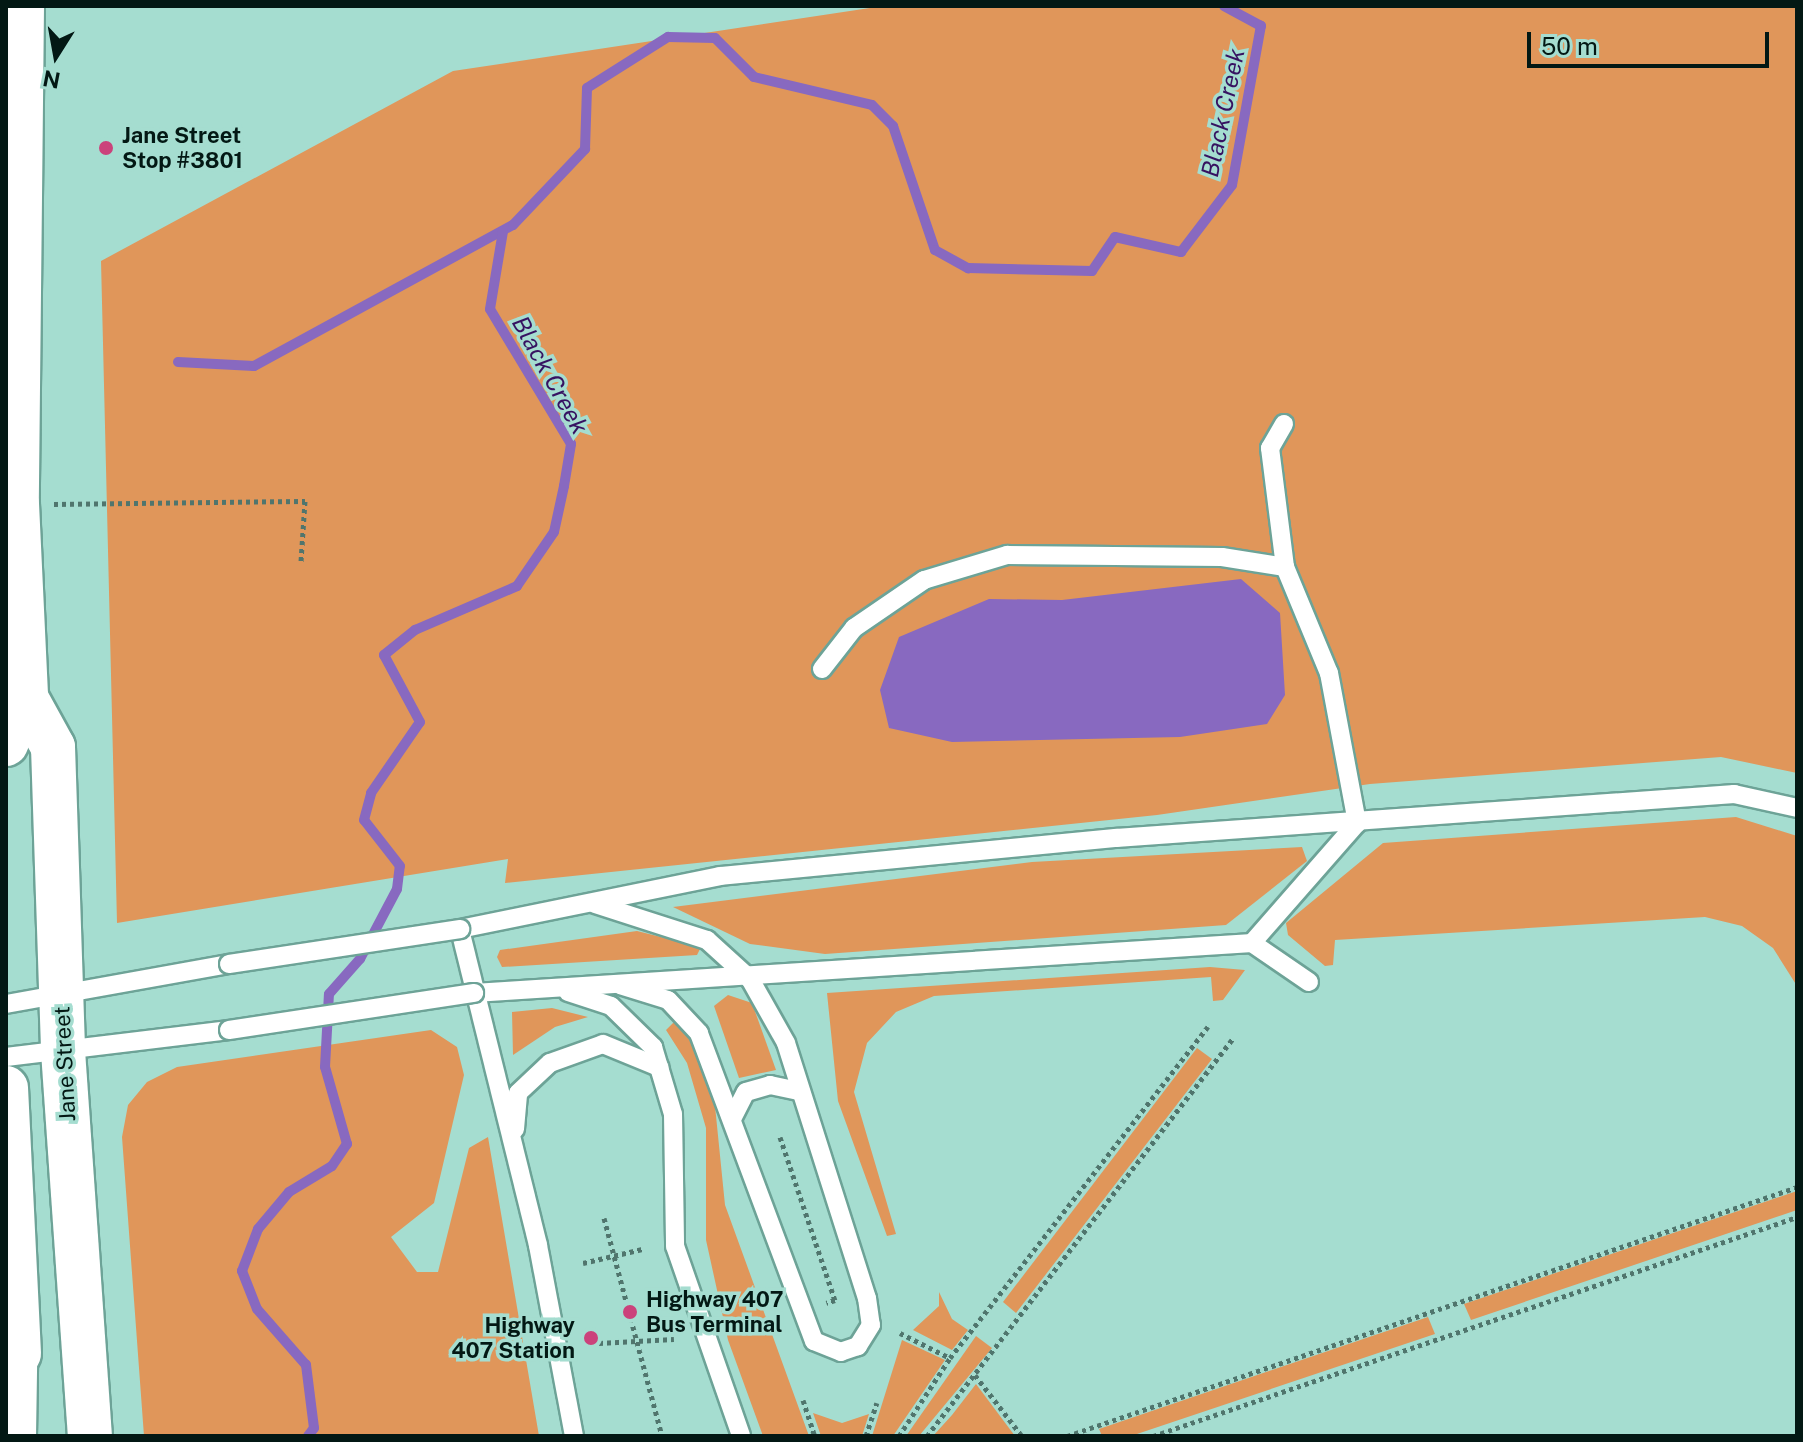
<!DOCTYPE html>
<html>
<head>
<meta charset="utf-8">
<style>
	body { margin:0 }
	#map { position:relative; width:1803px; height:1442px; overflow:hidden; background:#a5ddd0; font-family:"Public Sans",sans-serif }
	div>[style] { position:absolute }
	.green>* { inset:0; background:#e0965a }
	.water>* { inset:0; background:#8869c0 }
	.stream>* { height:10px; margin:-5px; padding:0 5px; transform-origin:5px; border-radius:5px; background:#8869c0 }
	.path>* { height:5px; margin-top:-2.5px; transform-origin:0; background:repeating-linear-gradient(90deg,#50756d 0 4px,transparent 0 8px) }
	.roads { filter:drop-shadow(2px 0 #6da397) drop-shadow(-2px 0 #6da397) drop-shadow(0 2px #6da397) drop-shadow(0 -2px #6da397) }
	.service>* { height:18px; margin:-9px; padding:0 9px; transform-origin:9px; border-radius:9px; background:#fff }
	.secondary>* { height:44px; margin:-22px; padding:0 22px; transform-origin:22px; border-radius:22px; background:#fff }
	.motorway>* { height:44px; margin:-22px; padding:0 22px; transform-origin:22px; border-radius:22px; background:#fff }
	.bridges { filter:drop-shadow(2px 0 #6da397) drop-shadow(-2px 0 #6da397) drop-shadow(0 2px #6da397) drop-shadow(0 -2px #6da397) }
	.service-bridge>* { height:18px; margin:-9px; padding:0 9px; transform-origin:9px; border-radius:9px; background:#fff }
	.dots>* { width:22px; height:22px; translate:-50% -50%; box-sizing:border-box; border:4px solid #a5ddd0; border-radius:50% }
	span { translate:-50% -50%; white-space:nowrap; text-align:center; line-height:1.15; -webkit-text-stroke:7px #a5ddd0; paint-order:stroke }
	.poi-label { font-size:22px; color:#031814; font-weight:700 }
	.left { translate:0 -50%; text-align:left }
	.right { translate:-100% -50%; text-align:right }
	.street-label { font-size:22px; color:#031814 }
	.water-label { font-size:24px; color:#361261; font-style:italic }
	.frame { position:absolute; inset:0; border:8px solid #031814; pointer-events:none }
	.north { position:absolute; left:16px; top:16px; width:80px; height:80px; -webkit-text-stroke:6px #a5ddd0; paint-order:stroke; rotate:191deg; font-size:22px; font-weight:700; line-height:32px; text-align:center; color:#031814 }
	.north::after { content:''; display:block; margin:auto; width:28px; height:36px; background:#031814; clip-path:polygon(50% 0,100% 100%,50% 72%,0 100%) }
	.scale { position:absolute; left:1527px; top:32px; width:242px; height:36px; box-sizing:border-box; border:4px solid #031814; border-top:0; padding-left:10px; font-size:24px; line-height:28px; white-space:nowrap; color:#031814; -webkit-text-stroke:6px #a5ddd0; paint-order:stroke }
</style>
</head>
<body>
<div id="map">
	<div class="green">
		<i style="clip-path:polygon(883px 6px,1797px 6px,1797px 773px,1721px 757px,1370px 784px,1157px 815px,505px 883px,508px 859px,117px 923px,101px 261px,453px 71px)"></i>
		<i style="clip-path:polygon(1736px 817px,1797px 836px,1797px 986px,1773px 948px,1742px 926px,1705px 917px,1335px 940px,1333px 965px,1325px 966px,1288px 935px,1286px 923px,1383px 843px)"></i>
		<i style="clip-path:polygon(1302px 847px,1307px 861px,1226px 925px,825px 954px,750px 944px,673px 907px,1032px 862px)"></i>
		<i style="clip-path:polygon(637px 931px,701px 947px,697px 955px,502px 967px,497px 957px,500px 950px)"></i>
		<i style="clip-path:polygon(1210px 967px,1245px 970px,1223px 1000px,1213px 1001px,1211px 977px,934px 996px,896px 1012px,867px 1043px,854px 1092px,896px 1234px,887px 1236px,838px 1101px,827px 993px)"></i>
		<i style="clip-path:polygon(728px 995px,752px 1003px,776px 1070px,739px 1078px,714px 1006px)"></i>
		<i style="clip-path:polygon(552px 1008px,588px 1017px,555px 1027px,513px 1055px,512px 1012px)"></i>
		<i style="clip-path:polygon(675px 1021px,695px 1045px,714px 1096px,725px 1205px,809px 1436px,763px 1436px,728px 1340px,706px 1240px,706px 1128px,687px 1063px,666px 1030px)"></i>
		<i style="clip-path:polygon(431px 1030px,457px 1047px,464px 1075px,434px 1203px,391px 1237px,417px 1272px,438px 1272px,469px 1148px,488px 1137px,539px 1436px,144px 1436px,122px 1137px,128px 1105px,147px 1082px,177px 1067px)"></i>
		<i style="clip-path:polygon(1197px 1048px,1212px 1059px,1016px 1313px,1003px 1302px)"></i>
		<i style="clip-path:polygon(1797px 1191px,1797px 1210px,1471px 1320px,1464px 1304px)"></i>
		<i style="clip-path:polygon(939px 1292px,952px 1319px,968px 1330px,952px 1350px,913px 1330px,939px 1306px)"></i>
		<i style="clip-path:polygon(1428px 1317px,1435px 1334px,1131px 1436px,1102px 1436px,1099px 1429px)"></i>
		<i style="clip-path:polygon(976px 1336px,992px 1348px,919px 1436px,906px 1436px)"></i>
		<i style="clip-path:polygon(902px 1340px,945px 1360px,893px 1436px,872px 1436px)"></i>
		<i style="clip-path:polygon(976px 1384px,1015px 1436px,933px 1436px,952px 1415px)"></i>
		<i style="clip-path:polygon(813px 1413px,842px 1423px,869px 1414px,862px 1436px,821px 1436px)"></i>
	</div>
	<div class="water">
		<i style="clip-path:polygon(1241px 579px,1280px 613px,1285px 695px,1267px 724px,1180px 737px,952px 742px,889px 728px,880px 690px,899px 637px,989px 599px,1062px 600px)"></i>
	</div>
	<div class="stream">
		<i style="left:178px;top:362px;width:76px;rotate:3deg"></i>
		<i style="left:254px;top:366px;width:295px;rotate:-28.6deg"></i>
		<i style="left:513px;top:225px;width:105px;rotate:-46.5deg"></i>
		<i style="left:585px;top:149px;width:61px;rotate:-88.1deg"></i>
		<i style="left:587px;top:88px;width:96px;rotate:-32.2deg"></i>
		<i style="left:668px;top:37px;width:47px;rotate:1.2deg"></i>
		<i style="left:715px;top:38px;width:55px;rotate:45deg"></i>
		<i style="left:754px;top:77px;width:121px;rotate:13.3deg"></i>
		<i style="left:872px;top:105px;width:30px;rotate:45deg"></i>
		<i style="left:893px;top:126px;width:131px;rotate:71.3deg"></i>
		<i style="left:935px;top:250px;width:38px;rotate:29deg"></i>
		<i style="left:968px;top:268px;width:124px;rotate:1.4deg"></i>
		<i style="left:1092px;top:271px;width:41px;rotate:-55.9deg"></i>
		<i style="left:1115px;top:237px;width:68px;rotate:12.8deg"></i>
		<i style="left:1181px;top:252px;width:84px;rotate:-52.7deg"></i>
		<i style="left:1232px;top:185px;width:162px;rotate:-79.7deg"></i>
		<i style="left:1261px;top:26px;width:42px;rotate:-151.6deg"></i>
		<i style="left:308px;top:1436px;width:10px;rotate:-53deg"></i>
		<i style="left:314px;top:1428px;width:64px;rotate:-97.2deg"></i>
		<i style="left:306px;top:1365px;width:74px;rotate:-131.2deg"></i>
		<i style="left:257px;top:1309px;width:41px;rotate:-111.5deg"></i>
		<i style="left:242px;top:1271px;width:45px;rotate:-69.1deg"></i>
		<i style="left:258px;top:1229px;width:48px;rotate:-50deg"></i>
		<i style="left:289px;top:1192px;width:50px;rotate:-31.2deg"></i>
		<i style="left:332px;top:1166px;width:27px;rotate:-56deg"></i>
		<i style="left:347px;top:1144px;width:80px;rotate:-105.9deg"></i>
		<i style="left:325px;top:1067px;width:73px;rotate:-86.9deg"></i>
		<i style="left:329px;top:994px;width:47px;rotate:-48.5deg"></i>
		<i style="left:360px;top:959px;width:79px;rotate:-62.1deg"></i>
		<i style="left:397px;top:889px;width:23px;rotate:-83deg"></i>
		<i style="left:400px;top:866px;width:58px;rotate:-128deg"></i>
		<i style="left:364px;top:820px;width:28px;rotate:-75deg"></i>
		<i style="left:371px;top:793px;width:86px;rotate:-55.4deg"></i>
		<i style="left:420px;top:722px;width:76px;rotate:-118.2deg"></i>
		<i style="left:384px;top:655px;width:40px;rotate:-39deg"></i>
		<i style="left:415px;top:630px;width:111px;rotate:-23.3deg"></i>
		<i style="left:517px;top:586px;width:65px;rotate:-55.6deg"></i>
		<i style="left:554px;top:532px;width:47px;rotate:-77.7deg"></i>
		<i style="left:564px;top:486px;width:43px;rotate:-80.5deg"></i>
		<i style="left:571px;top:444px;width:157px;rotate:-121deg"></i>
		<i style="left:490px;top:309px;width:79px;rotate:-80.5deg"></i>
	</div>
	<div class="path">
		<i style="left:54px;top:504px;width:251px;rotate:-0.7deg"></i>
		<i style="left:305px;top:501px;width:61px;rotate:93.8deg"></i>
		<i style="left:780px;top:1137px;width:172px;rotate:71.4deg"></i>
		<i style="left:835px;top:1300px;width:9px;rotate:162deg"></i>
		<i style="left:604px;top:1218px;width:226px;rotate:75.1deg"></i>
		<i style="left:583px;top:1263px;width:61px;rotate:-13.3deg"></i>
		<i style="left:900px;top:1333px;width:56px;rotate:26.6deg"></i>
		<i style="left:599px;top:1343px;width:75px;rotate:-3.1deg"></i>
		<i style="left:975px;top:1375px;width:77px;rotate:52.4deg"></i>
		<i style="left:803px;top:1400px;width:38px;rotate:72deg"></i>
		<i style="left:866px;top:1436px;width:35px;rotate:-72deg"></i>
		<i style="left:899px;top:1436px;width:93px;rotate:-56.8deg"></i>
		<i style="left:950px;top:1358px;width:420px;rotate:-52.1deg"></i>
		<i style="left:927px;top:1436px;width:503px;rotate:-52.42deg"></i>
		<i style="left:1067px;top:1436px;width:771px;rotate:-18.83deg"></i>
		<i style="left:1153px;top:1436px;width:680px;rotate:-18.78deg"></i>
	</div>
	<div class="roads">
		<div class="service">
			<i style="left:1284px;top:424px;width:28px;rotate:120deg"></i>
			<i style="left:1270px;top:448px;width:120px;rotate:82.8deg"></i>
			<i style="left:822px;top:669px;width:52px;rotate:-52deg"></i>
			<i style="left:854px;top:628px;width:85px;rotate:-34.4deg"></i>
			<i style="left:924px;top:580px;width:87px;rotate:-16.8deg"></i>
			<i style="left:1007px;top:555px;width:215px;rotate:0.5deg"></i>
			<i style="left:1222px;top:557px;width:64px;rotate:9deg"></i>
			<i style="left:1285px;top:567px;width:115px;rotate:67.5deg"></i>
			<i style="left:1329px;top:673px;width:153px;rotate:79.4deg"></i>
			<i style="left:1357px;top:823px;width:159px;rotate:131.2deg"></i>
			<i style="left:595px;top:904px;width:118px;rotate:17.8deg"></i>
			<i style="left:707px;top:940px;width:58px;rotate:42.2deg"></i>
			<i style="left:750px;top:979px;width:73px;rotate:60.6deg"></i>
			<i style="left:786px;top:1043px;width:268px;rotate:72.4deg"></i>
			<i style="left:867px;top:1298px;width:27px;rotate:82deg"></i>
			<i style="left:871px;top:1325px;width:25px;rotate:122deg"></i>
			<i style="left:858px;top:1346px;width:18px;rotate:161deg"></i>
			<i style="left:841px;top:1352px;width:29px;rotate:-158deg"></i>
			<i style="left:814px;top:1341px;width:329px;rotate:-110.5deg"></i>
			<i style="left:699px;top:1033px;width:45px;rotate:-133.2deg"></i>
			<i style="left:668px;top:1000px;width:50px;rotate:-162.6deg"></i>
			<i style="left:568px;top:992px;width:45px;rotate:18deg"></i>
			<i style="left:611px;top:1006px;width:59px;rotate:44.3deg"></i>
			<i style="left:653px;top:1047px;width:70px;rotate:73.4deg"></i>
			<i style="left:673px;top:1114px;width:132px;rotate:89.1deg"></i>
			<i style="left:675px;top:1246px;width:201px;rotate:70.8deg"></i>
			<i style="left:474px;top:993px;width:780px;rotate:-3.68deg"></i>
			<i style="left:1252px;top:943px;width:69px;rotate:34.4deg"></i>
			<i style="left:6px;top:1004px;width:227px;rotate:-10.2deg"></i>
			<i style="left:6px;top:1057px;width:225px;rotate:-6.9deg"></i>
			<i style="left:732px;top:1119px;width:30px;rotate:-63deg"></i>
			<i style="left:746px;top:1092px;width:25px;rotate:-16deg"></i>
			<i style="left:770px;top:1085px;width:29px;rotate:12deg"></i>
			<i style="left:515px;top:1129px;width:36px;rotate:-85deg"></i>
			<i style="left:518px;top:1093px;width:44px;rotate:-43.2deg"></i>
			<i style="left:550px;top:1063px;width:56px;rotate:-19.7deg"></i>
			<i style="left:603px;top:1044px;width:61px;rotate:22.3deg"></i>
			<i style="left:574px;top:1436px;width:194px;rotate:-100.7deg"></i>
			<i style="left:538px;top:1245px;width:325px;rotate:-103.9deg"></i>
			<i style="left:460px;top:929px;width:265px;rotate:-11.5deg"></i>
			<i style="left:720px;top:876px;width:398px;rotate:-5.5deg"></i>
			<i style="left:1116px;top:838px;width:620px;rotate:-4.07deg"></i>
			<i style="left:1734px;top:794px;width:65px;rotate:12.5deg"></i>
		</div>
		<div class="secondary">
			<i style="left:22px;top:6px;width:498px;rotate:90.6deg"></i>
			<i style="left:17px;top:504px;width:194px;rotate:87.3deg"></i>
			<i style="left:26px;top:698px;width:56px;rotate:61.1deg"></i>
			<i style="left:53px;top:747px;width:304px;rotate:88.1deg"></i>
			<i style="left:63px;top:1051px;width:386px;rotate:86deg"></i>
			<i style="left:6px;top:744px;width:50px;rotate:-66.5deg"></i>
			<i style="left:6px;top:1088px;width:266px;rotate:87.2deg"></i>
		</div>
		<div class="motorway">
			<i style="left:14px;top:1436px;width:121px;rotate:-89.1deg"></i>
		</div>
	</div>
	<div class="bridges">
		<div class="service-bridge">
			<i style="left:229px;top:964px;width:234px;rotate:-8.6deg"></i>
			<i style="left:229px;top:1030px;width:248px;rotate:-8.6deg"></i>
		</div>
	</div>
	<div class="dots">
		<i style="left:106px;top:148px;background:#cb427b"></i>
		<i style="left:630px;top:1312px;background:#cb427b"></i>
		<i style="left:591px;top:1338px;background:#cb427b"></i>
	</div>
	<div class="poi-label">
		<span class="left" style="left:122px;top:148px">Jane Street<br>Stop #3801</span>
		<span class="left" style="left:646px;top:1312px">Highway 407<br>Bus Terminal</span>
		<span class="right" style="left:575px;top:1338px">Highway<br>407 Station</span>
	</div>
	<div class="street-label">
		<span style="left:65px;top:1064px;rotate:-93deg">Jane Street</span>
	</div>
	<div class="water-label">
		<span style="left:1223px;top:113px;rotate:-78deg">Black Creek</span>
		<span style="left:550px;top:375px;rotate:61deg">Black Creek</span>
	</div>
	<div class="frame"></div>
	<div class="north">N</div>
	<div class="scale">50 m</div>
</div>
</body>
</html>
